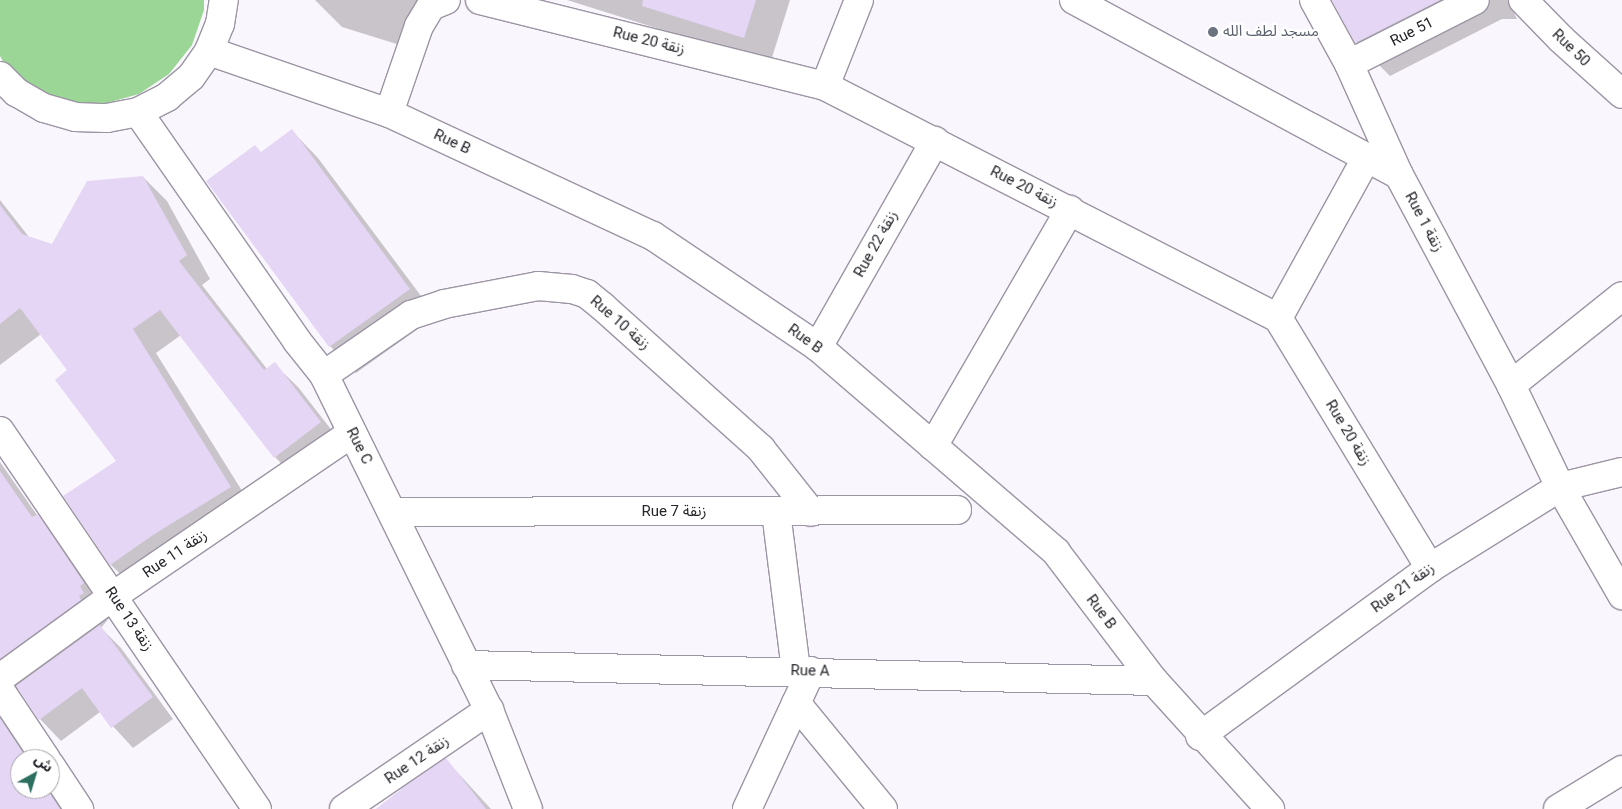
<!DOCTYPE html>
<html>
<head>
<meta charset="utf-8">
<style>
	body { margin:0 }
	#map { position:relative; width:1622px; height:809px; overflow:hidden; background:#faf6fd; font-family:Roboto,"Noto Sans Arabic",sans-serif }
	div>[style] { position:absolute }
	.green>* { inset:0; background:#9bd696 }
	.shadow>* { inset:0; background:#0003 }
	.building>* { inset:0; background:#e5d6f5 }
	.roads { filter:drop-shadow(1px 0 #9c95a4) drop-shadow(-1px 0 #9c95a4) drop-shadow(0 1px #9c95a4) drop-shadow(0 -1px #9c95a4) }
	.street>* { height:28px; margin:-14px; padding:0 14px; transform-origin:14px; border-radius:14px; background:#fff }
	.secondary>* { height:28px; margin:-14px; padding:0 14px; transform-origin:14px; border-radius:14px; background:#fff }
	.dots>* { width:14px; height:14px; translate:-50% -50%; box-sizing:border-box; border:2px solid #fff; border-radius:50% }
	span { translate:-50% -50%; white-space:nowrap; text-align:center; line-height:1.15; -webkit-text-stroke:4.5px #fff; paint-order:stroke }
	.worship-label { font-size:15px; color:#5b616d }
	.left { translate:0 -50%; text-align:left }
	.street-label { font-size:15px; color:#26242a }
	.north { position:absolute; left:10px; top:749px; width:50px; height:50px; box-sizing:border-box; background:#fff; border:1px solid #a8a7aa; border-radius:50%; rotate:39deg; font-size:14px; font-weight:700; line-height:20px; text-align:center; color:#26242a }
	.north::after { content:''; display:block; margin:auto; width:18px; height:22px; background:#2c6f60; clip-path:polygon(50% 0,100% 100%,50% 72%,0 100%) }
</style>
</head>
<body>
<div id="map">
	<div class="green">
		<i style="clip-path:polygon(0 0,204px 0,204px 10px,192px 45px,169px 74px,139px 94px,103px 104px,66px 101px,32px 87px,4px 63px,0 56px)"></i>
	</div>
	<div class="shadow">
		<i style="clip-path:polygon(315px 0,432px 0,416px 50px,342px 27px)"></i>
		<i style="clip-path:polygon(567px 0,790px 0,770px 64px)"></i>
		<i style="clip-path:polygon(1333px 0,1508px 0,1517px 19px,1502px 19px,1390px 76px,1356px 42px)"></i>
		<i style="clip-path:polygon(292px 131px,318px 158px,436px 316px,356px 373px,330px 346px,262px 153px)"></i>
		<i style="clip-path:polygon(143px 177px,167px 201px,210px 279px,202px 285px,267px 369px,274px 364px,298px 387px,344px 446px,298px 481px,275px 457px,181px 335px,156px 353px,254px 510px,135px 588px,111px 565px,65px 497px,118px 461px,69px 370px,41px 334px,0 365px,0 200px,29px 237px,53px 246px)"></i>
		<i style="clip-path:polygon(0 462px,37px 515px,62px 541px,109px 608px,104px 611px,109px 618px,101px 628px,121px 648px,173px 719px,133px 748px,100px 712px,61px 741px,40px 719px,19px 688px,16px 690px,34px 759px,20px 759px,20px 789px,50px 789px,67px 809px,0 809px)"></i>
		<i style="clip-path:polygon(446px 760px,491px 809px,380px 809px)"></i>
	</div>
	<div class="building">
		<i style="clip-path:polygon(643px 0,756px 0,744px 38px,642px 6px)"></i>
		<i style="clip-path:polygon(1332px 0,1440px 0,1355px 43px)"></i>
		<i style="clip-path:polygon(292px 129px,410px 289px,329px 347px,206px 181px,255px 145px,261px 152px)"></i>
		<i style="clip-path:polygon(143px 176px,187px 255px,179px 261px,264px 370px,275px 362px,321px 422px,274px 458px,160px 310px,133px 329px,231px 487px,153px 535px,110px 565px,63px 496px,116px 461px,55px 380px,67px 370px,20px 308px,0 324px,0 205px,22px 234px,52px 244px,87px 181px)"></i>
		<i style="clip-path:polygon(0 471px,32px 517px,38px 514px,84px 583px,80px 586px,84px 593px,79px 596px,81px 600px,0 659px)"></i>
		<i style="clip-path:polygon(100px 625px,153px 697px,111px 728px,82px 688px,39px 720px,16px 686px)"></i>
		<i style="clip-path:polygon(0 718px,27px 759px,20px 759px,20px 789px,47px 789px,60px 809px,0 809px)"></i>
		<i style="clip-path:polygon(446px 758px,486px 809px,376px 809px,405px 786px)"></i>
	</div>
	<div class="roads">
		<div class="street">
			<i style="left:480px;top:0;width:356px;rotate:14deg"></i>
			<i style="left:825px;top:86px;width:509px;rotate:27.12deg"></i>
			<i style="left:1278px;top:318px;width:293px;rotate:58.7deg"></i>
			<i style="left:1074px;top:0;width:369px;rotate:28.3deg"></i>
			<i style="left:1399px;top:175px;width:238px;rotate:61.9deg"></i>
			<i style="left:1511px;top:385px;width:113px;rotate:64.3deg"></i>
			<i style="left:1560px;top:487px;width:125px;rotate:60.1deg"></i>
			<i style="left:1314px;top:0;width:73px;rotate:61.3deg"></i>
			<i style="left:1349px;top:64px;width:122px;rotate:65.8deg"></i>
			<i style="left:1523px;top:0;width:54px;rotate:45.7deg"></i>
			<i style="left:1561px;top:39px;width:82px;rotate:42deg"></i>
			<i style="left:209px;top:51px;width:190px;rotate:19deg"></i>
			<i style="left:389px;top:113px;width:291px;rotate:25deg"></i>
			<i style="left:653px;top:236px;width:199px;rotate:33.9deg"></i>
			<i style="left:818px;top:347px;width:314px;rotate:40.7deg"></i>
			<i style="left:1056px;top:552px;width:162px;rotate:52.8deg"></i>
			<i style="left:1154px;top:681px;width:173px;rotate:47.8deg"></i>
			<i style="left:1349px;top:64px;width:141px;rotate:-26.9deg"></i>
			<i style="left:825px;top:86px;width:92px;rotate:-68.4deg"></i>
			<i style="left:138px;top:112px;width:279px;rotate:55.2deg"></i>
			<i style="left:297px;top:341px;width:43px;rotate:51.5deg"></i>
			<i style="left:324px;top:375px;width:373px;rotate:63.8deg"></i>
			<i style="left:489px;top:710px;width:106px;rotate:68.5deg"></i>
			<i style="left:389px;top:113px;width:92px;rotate:-71deg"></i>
			<i style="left:419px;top:26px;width:23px;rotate:-59deg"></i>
			<i style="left:431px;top:6px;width:16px;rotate:-22deg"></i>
			<i style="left:1278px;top:318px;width:184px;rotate:-61.1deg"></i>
			<i style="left:818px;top:347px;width:237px;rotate:-60.4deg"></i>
			<i style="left:324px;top:375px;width:106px;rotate:-34.6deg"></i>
			<i style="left:411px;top:315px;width:35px;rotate:-18deg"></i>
			<i style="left:444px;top:304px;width:96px;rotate:-10.8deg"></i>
			<i style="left:538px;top:286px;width:34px;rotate:5deg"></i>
			<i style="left:572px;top:289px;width:16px;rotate:18deg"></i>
			<i style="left:587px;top:294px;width:21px;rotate:39deg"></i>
			<i style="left:603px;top:307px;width:212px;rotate:41.9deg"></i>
			<i style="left:761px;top:449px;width:80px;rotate:51.6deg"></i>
			<i style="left:1511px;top:385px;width:142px;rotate:-38.7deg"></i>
			<i style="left:0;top:431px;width:457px;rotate:55.8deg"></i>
			<i style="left:933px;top:446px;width:273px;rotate:-59.9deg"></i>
			<i style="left:392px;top:512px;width:565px;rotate:-0.2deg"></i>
			<i style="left:776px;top:512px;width:160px;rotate:82.8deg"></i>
			<i style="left:466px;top:665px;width:688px;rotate:1.33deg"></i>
			<i style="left:0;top:678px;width:140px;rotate:-36deg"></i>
			<i style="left:113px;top:596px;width:289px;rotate:-34.3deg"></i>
			<i style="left:0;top:690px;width:83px;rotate:56.3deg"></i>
			<i style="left:796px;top:703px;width:137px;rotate:50.6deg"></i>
			<i style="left:1200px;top:736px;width:285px;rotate:-36.1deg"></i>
			<i style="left:1430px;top:568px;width:153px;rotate:-31.9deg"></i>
			<i style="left:1560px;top:487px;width:64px;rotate:-13.6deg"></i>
			<i style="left:50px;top:765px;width:53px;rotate:56.6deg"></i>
			<i style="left:344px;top:809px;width:176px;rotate:-34.3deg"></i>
			<i style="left:747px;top:809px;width:152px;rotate:-65.1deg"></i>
		</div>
		<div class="secondary">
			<i style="left:0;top:76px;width:23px;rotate:45deg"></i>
			<i style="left:16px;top:92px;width:32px;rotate:30deg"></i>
			<i style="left:44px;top:108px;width:32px;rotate:16deg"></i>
			<i style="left:75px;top:117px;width:32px;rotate:2deg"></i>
			<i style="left:107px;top:118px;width:32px;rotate:-11deg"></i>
			<i style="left:138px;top:112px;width:33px;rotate:-27deg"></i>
			<i style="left:167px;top:97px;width:31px;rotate:-40deg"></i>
			<i style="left:191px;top:77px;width:32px;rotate:-55deg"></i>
			<i style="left:209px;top:51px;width:29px;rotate:-68deg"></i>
			<i style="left:220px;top:24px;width:24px;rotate:-81deg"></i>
			<i style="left:1558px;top:809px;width:75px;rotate:-31.4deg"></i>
		</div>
	</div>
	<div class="dots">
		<i style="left:1213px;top:32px;background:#6b7280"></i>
	</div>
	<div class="worship-label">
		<span class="left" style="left:1223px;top:32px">مسجد لطف الله</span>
	</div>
	<div class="street-label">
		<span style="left:1412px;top:32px;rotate:-27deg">Rue 51</span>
		<span style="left:649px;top:41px;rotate:14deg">Rue 20 زنقة</span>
		<span style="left:1571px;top:48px;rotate:44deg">Rue 50</span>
		<span style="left:452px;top:142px;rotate:25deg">Rue B</span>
		<span style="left:1024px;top:187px;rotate:27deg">Rue 20 زنقة</span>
		<span style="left:1424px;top:222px;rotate:62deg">Rue 1 زنقة</span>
		<span style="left:876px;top:244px;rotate:-61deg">Rue 22 زنقة</span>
		<span style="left:620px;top:323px;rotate:41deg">Rue 10 زنقة</span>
		<span style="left:805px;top:339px;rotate:36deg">Rue B</span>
		<span style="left:1348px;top:433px;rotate:59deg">Rue 20 زنقة</span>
		<span style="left:359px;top:446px;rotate:63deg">Rue C</span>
		<span style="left:674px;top:512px">Rue 7 زنقة</span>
		<span style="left:175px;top:554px;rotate:-34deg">Rue 11 زنقة</span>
		<span style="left:1403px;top:588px;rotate:-36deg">Rue 21 زنقة</span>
		<span style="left:1101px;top:612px;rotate:53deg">Rue B</span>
		<span style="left:129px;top:619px;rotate:56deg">Rue 13 زنقة</span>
		<span style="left:810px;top:671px;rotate:1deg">Rue A</span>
		<span style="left:417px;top:760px;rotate:-34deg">Rue 12 زنقة</span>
	</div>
	<div class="north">ش</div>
</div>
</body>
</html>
